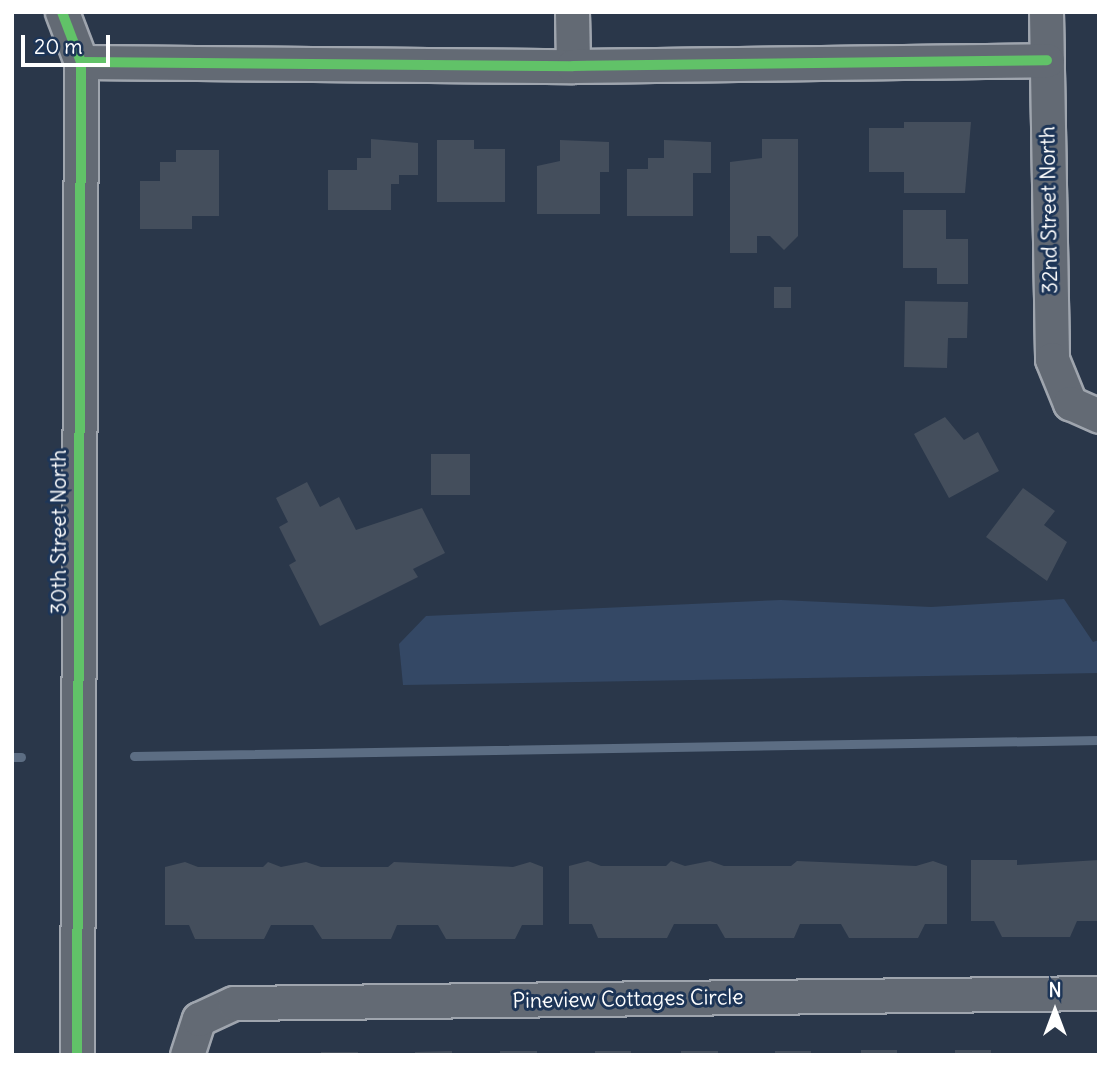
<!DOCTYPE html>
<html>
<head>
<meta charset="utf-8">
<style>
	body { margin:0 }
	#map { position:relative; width:1111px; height:1067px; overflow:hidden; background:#2a374a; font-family:Delius,sans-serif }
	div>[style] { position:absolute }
	.green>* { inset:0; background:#344865 }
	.stream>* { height:9px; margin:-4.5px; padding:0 4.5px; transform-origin:4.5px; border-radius:4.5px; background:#5c6d83 }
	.building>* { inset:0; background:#444e5c }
	.roads { filter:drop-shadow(2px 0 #9fa5ae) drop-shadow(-2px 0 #9fa5ae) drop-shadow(0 2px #9fa5ae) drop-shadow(0 -2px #9fa5ae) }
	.minor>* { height:33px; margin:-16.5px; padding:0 16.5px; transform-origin:16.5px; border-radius:16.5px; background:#636a74 }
	.cycleway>* { height:10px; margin:-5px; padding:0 5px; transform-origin:5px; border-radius:5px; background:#61c268 }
	span { translate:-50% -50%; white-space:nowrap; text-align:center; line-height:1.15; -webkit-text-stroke:6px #1d3557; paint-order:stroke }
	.street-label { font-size:21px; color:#fff }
	.frame { position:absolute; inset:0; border:14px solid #fff; pointer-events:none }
	.north { position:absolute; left:1020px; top:976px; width:70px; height:70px; -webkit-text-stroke:5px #1d3557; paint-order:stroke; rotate:0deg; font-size:19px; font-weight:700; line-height:28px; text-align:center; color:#fff }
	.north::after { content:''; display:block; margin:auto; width:24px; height:32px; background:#fff; clip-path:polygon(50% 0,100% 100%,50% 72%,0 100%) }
	.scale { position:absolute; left:21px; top:35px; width:89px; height:32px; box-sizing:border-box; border:4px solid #fff; border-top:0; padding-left:9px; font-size:21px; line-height:24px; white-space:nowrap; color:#fff; -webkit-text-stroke:5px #1d3557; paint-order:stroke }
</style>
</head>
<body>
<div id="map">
	<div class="green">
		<i style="clip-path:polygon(1064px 599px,1093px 642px,1099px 640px,1099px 673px,403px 685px,399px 644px,426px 616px,781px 600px,931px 607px)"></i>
	</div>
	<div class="stream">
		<i style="left:134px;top:756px;width:965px;rotate:-0.95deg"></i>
		<i style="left:12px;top:757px;width:9px"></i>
	</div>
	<div class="building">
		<i style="clip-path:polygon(904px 122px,971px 122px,965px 193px,904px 193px,904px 172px,869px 172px,869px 128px,904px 128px)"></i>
		<i style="clip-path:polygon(371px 139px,418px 143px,418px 175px,399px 175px,399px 184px,391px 184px,391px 210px,328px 210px,328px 170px,357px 170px,357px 158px,371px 158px)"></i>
		<i style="clip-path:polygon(762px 139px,798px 139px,798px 236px,784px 250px,770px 236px,757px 236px,757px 253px,730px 253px,730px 162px,762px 158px)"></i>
		<i style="clip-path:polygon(437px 140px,474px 140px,474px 149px,505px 149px,505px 202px,437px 202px)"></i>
		<i style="clip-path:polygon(560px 140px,609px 142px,609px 172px,600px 172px,600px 214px,537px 214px,537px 166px,560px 161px)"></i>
		<i style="clip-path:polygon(664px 140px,711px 142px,711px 173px,693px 173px,693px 216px,627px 216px,627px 169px,648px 169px,648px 158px,664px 158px)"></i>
		<i style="clip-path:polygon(176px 150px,219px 150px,219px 216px,192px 216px,192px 229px,140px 229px,140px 181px,160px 181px,160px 162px,176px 162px)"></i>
		<i style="clip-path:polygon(903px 210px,946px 210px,946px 239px,968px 239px,968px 284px,937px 284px,937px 268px,903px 268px)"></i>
		<i style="clip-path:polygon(774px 287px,791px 287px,791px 308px,774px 308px)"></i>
		<i style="clip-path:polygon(905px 301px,968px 302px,967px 338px,948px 338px,947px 368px,904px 367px)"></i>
		<i style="clip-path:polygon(945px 417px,964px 440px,978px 432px,999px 471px,949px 498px,914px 434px)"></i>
		<i style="clip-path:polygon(431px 454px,470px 454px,470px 495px,431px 495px)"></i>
		<i style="clip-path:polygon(307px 482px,320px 507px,339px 497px,356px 530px,422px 508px,445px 553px,413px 569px,418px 577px,320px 626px,289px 565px,296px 561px,279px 527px,288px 522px,276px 498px)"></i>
		<i style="clip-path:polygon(1023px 488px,1055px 511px,1044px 525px,1067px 542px,1047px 581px,986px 537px)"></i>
		<i style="clip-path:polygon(971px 860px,1017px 860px,1017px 865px,1099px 860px,1099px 921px,1077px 921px,1070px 937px,1002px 937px,994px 921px,971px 921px)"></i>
		<i style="clip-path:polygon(588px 861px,601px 866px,666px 866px,671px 861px,685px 866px,710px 861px,724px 866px,791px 866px,797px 861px,916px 866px,933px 861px,947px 866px,947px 924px,925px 924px,918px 938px,849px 938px,841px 924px,800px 924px,794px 938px,725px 938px,717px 924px,674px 924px,667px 938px,598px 938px,592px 924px,569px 924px,569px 866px)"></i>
		<i style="clip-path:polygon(185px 862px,198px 867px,263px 867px,268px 862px,281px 867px,306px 862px,321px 867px,388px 867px,394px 862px,513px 867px,530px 862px,543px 867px,543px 925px,522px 925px,515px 939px,446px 939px,438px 925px,397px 925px,391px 939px,322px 939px,313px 925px,271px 925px,264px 939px,195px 939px,189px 925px,165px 925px,165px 867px)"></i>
		<i style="clip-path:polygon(861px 1050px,897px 1050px,897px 1055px,861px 1055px)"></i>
		<i style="clip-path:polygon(955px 1050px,991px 1050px,991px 1055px,955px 1055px)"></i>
		<i style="clip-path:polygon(452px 1051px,452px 1055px,415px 1055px,415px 1052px)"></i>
		<i style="clip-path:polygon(500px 1051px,537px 1051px,537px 1055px,500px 1055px)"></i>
		<i style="clip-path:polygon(595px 1051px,631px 1051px,631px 1055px,595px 1055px)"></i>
		<i style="clip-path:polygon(681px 1051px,718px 1051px,718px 1055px,681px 1055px)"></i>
		<i style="clip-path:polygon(775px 1051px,811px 1051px,811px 1055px,775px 1055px)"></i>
		<i style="clip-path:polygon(321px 1052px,358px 1052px,358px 1055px,321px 1055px)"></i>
	</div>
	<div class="roads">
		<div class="minor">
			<i style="left:62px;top:12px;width:53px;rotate:69.2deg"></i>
			<i style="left:81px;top:62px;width:993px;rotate:90.23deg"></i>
			<i style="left:572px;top:12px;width:54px;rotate:88.9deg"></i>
			<i style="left:1046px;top:12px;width:347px;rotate:89deg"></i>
			<i style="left:1052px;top:359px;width:48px;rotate:67.8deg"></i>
			<i style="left:1070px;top:403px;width:32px;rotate:24deg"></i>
			<i style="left:81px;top:62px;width:492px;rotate:0.5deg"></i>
			<i style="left:573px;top:66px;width:474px;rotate:-0.7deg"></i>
			<i style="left:187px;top:1055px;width:38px;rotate:-72deg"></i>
			<i style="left:199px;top:1019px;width:38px;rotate:-25deg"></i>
			<i style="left:234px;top:1003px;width:865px;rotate:-0.66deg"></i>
		</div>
	</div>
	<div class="cycleway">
		<i style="left:62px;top:12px;width:53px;rotate:69.2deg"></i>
		<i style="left:81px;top:62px;width:993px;rotate:90.23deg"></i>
		<i style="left:81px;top:62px;width:492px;rotate:0.5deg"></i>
		<i style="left:573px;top:66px;width:474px;rotate:-0.7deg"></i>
	</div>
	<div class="street-label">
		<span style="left:1049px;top:210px;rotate:-91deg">32nd Street North</span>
		<span style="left:59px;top:532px;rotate:-90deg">30th Street North</span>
		<span style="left:628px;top:999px;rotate:-1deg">Pineview Cottages Circle</span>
	</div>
	<div class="frame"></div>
	<div class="north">N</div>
	<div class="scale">20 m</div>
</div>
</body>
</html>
